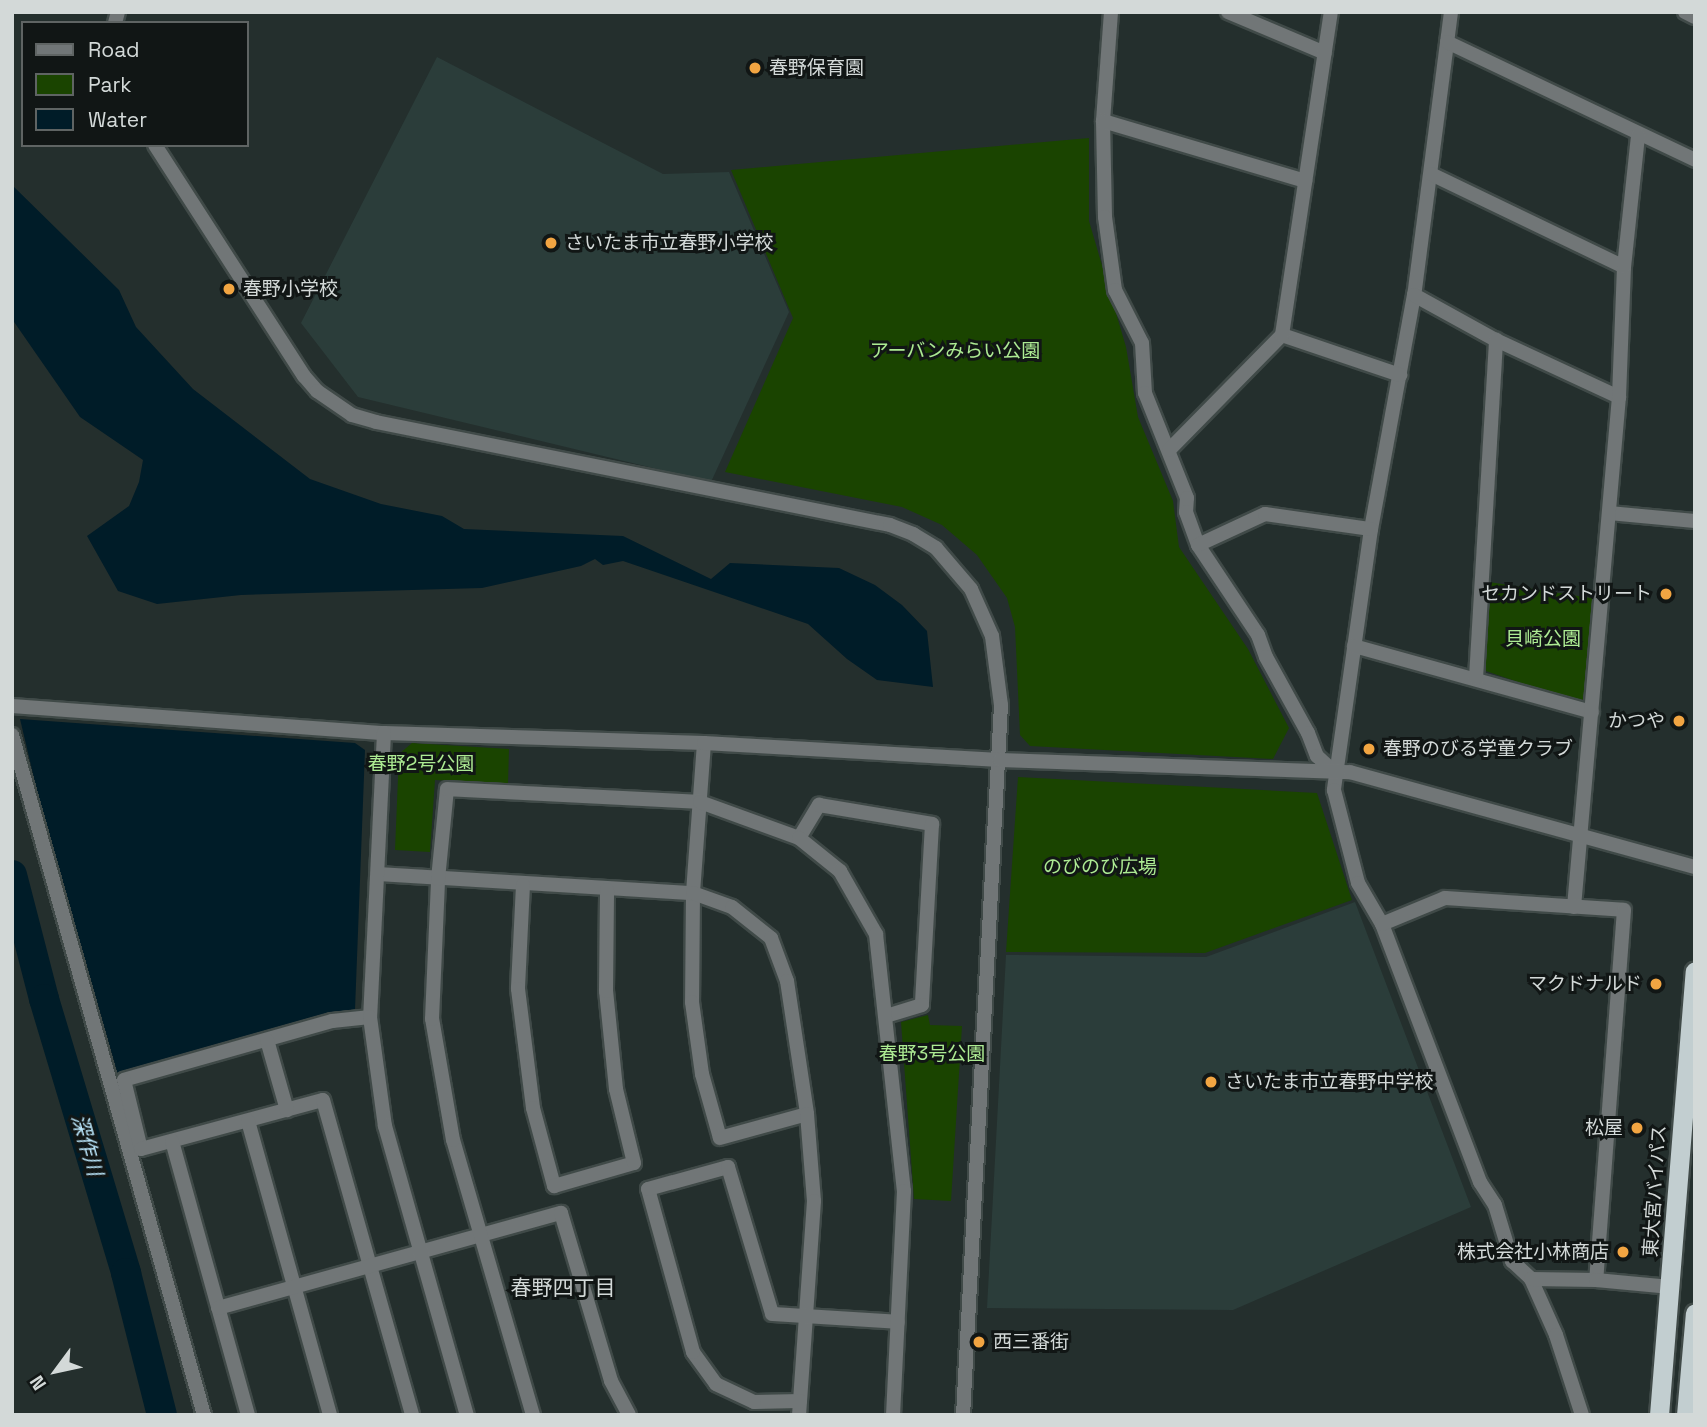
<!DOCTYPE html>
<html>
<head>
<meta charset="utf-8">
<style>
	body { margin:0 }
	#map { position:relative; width:1707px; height:1427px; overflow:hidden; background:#242f2d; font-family:"Space Grotesk","Noto Sans JP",sans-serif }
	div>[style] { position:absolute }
	.built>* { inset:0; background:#2b3d3a }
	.green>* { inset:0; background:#1a4400 }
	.water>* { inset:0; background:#001c28 }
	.river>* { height:30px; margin:-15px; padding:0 15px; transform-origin:15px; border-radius:15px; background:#001c28 }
	.roads { filter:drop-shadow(2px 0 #404a48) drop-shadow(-2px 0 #404a48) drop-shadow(0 2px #404a48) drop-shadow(0 -2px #404a48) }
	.minor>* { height:14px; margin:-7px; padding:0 7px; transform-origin:7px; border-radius:7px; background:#717677 }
	.tertiary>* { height:14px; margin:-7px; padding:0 7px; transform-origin:7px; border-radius:7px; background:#717677 }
	.trunk>* { height:19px; margin:-9.5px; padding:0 9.5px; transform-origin:9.5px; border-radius:9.5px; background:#c2ced0 }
	.dots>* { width:19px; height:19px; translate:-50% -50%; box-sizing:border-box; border:4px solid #111615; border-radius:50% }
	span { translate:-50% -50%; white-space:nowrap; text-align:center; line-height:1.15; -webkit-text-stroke:6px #111615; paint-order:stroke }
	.poi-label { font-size:19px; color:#d3d9d8 }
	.left { translate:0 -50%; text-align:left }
	.right { translate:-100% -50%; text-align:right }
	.park-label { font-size:19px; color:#adeb93 }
	.street-label { font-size:19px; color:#d3d9d8 }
	.water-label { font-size:21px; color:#bbe7fc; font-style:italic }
	.neighbourhood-label { font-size:21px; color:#d3d9d8 }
	.frame { position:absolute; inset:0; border:14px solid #d3d9d8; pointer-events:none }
	.legend { position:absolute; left:21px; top:21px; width:228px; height:126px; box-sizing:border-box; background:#111615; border:2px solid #5f6463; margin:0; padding:9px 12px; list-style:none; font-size:21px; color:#d3d9d8 }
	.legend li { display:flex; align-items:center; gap:14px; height:35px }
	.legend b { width:35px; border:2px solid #5f6463 }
	.north { position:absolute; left:21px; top:1336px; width:70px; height:70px; -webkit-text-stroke:5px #111615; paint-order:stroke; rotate:237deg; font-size:19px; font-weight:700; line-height:28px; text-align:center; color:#d3d9d8 }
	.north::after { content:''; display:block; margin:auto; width:24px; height:32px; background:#d3d9d8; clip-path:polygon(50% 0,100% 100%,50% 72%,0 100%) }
</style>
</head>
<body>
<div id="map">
	<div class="built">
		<i style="clip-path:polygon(437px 57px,663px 174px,729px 172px,789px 312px,711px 482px,358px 397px,301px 323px)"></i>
		<i style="clip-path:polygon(1355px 902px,1471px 1207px,1233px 1310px,987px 1308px,1006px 955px,1206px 957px)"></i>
	</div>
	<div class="green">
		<i style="clip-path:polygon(1089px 138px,1089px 221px,1126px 347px,1138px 417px,1173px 501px,1179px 547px,1248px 649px,1289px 728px,1273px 759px,1030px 746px,1020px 735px,1015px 627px,1007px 598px,977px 555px,942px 525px,902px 507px,725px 472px,793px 318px,731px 170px)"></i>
		<i style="clip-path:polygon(1489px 582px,1597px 599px,1588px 706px,1483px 670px)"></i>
		<i style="clip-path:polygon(412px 743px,509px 749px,508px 784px,435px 780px,430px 852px,395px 850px,399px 754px)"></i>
		<i style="clip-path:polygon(1018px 777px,1317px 793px,1352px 900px,1205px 953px,1006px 952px)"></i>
		<i style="clip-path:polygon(928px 1015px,930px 1025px,962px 1026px,951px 1201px,914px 1199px,901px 1022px)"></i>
	</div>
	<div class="water">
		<i style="clip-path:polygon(12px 185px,119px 290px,136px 327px,193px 389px,310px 479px,381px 504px,442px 516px,464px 529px,623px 536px,711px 579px,730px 563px,839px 568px,875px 585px,902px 605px,927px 631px,933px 687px,877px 680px,847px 659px,808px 624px,623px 561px,603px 565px,595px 559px,581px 566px,482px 588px,241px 595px,157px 604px,118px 591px,87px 536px,129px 506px,139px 482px,143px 460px,80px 417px,12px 319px)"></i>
		<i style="clip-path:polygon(20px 719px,355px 743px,365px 750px,355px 1010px,118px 1075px,38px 795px)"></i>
	</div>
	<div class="river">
		<i style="left:12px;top:875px;width:128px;rotate:75.5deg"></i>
		<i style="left:44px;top:999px;width:286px;rotate:73.3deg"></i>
		<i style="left:126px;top:1273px;width:146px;rotate:75.8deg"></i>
	</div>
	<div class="roads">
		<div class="minor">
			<i style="left:1111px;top:12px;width:109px;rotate:94.2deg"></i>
			<i style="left:1103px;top:121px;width:96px;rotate:88.8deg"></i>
			<i style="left:1105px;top:217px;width:74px;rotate:82.2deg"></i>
			<i style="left:1115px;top:290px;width:59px;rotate:63deg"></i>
			<i style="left:1142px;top:343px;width:50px;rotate:86.6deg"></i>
			<i style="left:1145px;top:393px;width:113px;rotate:68.2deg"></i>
			<i style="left:1187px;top:498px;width:14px;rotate:94deg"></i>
			<i style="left:1186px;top:512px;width:35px;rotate:70deg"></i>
			<i style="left:1198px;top:545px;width:108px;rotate:56.3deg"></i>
			<i style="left:1258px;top:635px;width:23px;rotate:70deg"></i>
			<i style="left:1266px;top:657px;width:87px;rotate:61.1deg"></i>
			<i style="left:1308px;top:733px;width:25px;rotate:69deg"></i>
			<i style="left:1317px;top:756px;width:26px;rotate:43deg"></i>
			<i style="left:1228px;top:12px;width:105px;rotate:22.9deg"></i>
			<i style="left:1451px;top:12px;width:285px;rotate:97.4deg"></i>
			<i style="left:1414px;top:295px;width:238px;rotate:100.4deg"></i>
			<i style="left:1371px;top:529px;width:264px;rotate:98.1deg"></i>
			<i style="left:1334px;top:790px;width:96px;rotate:75.5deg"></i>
			<i style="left:1358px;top:883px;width:48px;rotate:59.7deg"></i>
			<i style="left:1382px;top:924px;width:276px;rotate:69.2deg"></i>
			<i style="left:1480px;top:1182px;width:27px;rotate:57deg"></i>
			<i style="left:1495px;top:1205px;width:59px;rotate:73.1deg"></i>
			<i style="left:1512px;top:1261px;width:26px;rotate:43deg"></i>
			<i style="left:1531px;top:1279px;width:61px;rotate:65.9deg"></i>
			<i style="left:1556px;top:1335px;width:84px;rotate:72deg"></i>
			<i style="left:1447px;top:42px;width:275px;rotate:25.4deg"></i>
			<i style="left:1103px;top:121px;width:211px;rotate:16.5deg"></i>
			<i style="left:1431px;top:174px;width:214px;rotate:25.7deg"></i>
			<i style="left:1414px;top:295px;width:94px;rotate:28.8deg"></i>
			<i style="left:1496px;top:340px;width:136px;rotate:24.9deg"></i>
			<i style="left:1282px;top:335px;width:125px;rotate:18.7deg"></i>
			<i style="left:1169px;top:450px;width:161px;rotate:-45.5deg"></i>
			<i style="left:1282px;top:335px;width:327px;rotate:-81.4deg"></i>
			<i style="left:1609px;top:513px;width:86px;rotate:5.3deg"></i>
			<i style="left:1198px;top:545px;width:74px;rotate:-24.8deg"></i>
			<i style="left:1265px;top:514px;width:107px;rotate:8.1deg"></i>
			<i style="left:1354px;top:646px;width:247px;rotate:15.5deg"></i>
			<i style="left:1476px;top:678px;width:339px;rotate:-86.6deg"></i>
			<i style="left:12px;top:735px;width:707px;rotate:74.23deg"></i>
			<i style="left:704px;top:743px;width:150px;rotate:94.2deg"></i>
			<i style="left:693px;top:893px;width:109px;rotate:90.5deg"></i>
			<i style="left:692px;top:1002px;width:73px;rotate:82.1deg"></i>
			<i style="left:702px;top:1074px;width:66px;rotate:74.3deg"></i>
			<i style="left:720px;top:1138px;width:90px;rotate:-15.4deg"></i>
			<i style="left:799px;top:838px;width:39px;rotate:-59deg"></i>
			<i style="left:819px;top:805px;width:115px;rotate:9.5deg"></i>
			<i style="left:932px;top:824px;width:181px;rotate:93.2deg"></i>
			<i style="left:922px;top:1005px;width:38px;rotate:163deg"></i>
			<i style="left:378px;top:874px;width:316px;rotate:3.5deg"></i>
			<i style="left:693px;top:893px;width:41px;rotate:19.7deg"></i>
			<i style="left:732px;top:907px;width:50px;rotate:38.5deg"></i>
			<i style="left:771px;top:938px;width:46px;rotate:69.6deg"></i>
			<i style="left:787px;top:981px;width:134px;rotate:81.4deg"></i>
			<i style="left:807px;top:1114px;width:87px;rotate:85.4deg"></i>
			<i style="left:814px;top:1201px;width:215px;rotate:94deg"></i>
			<i style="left:523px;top:885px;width:104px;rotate:92.8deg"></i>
			<i style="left:518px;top:989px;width:120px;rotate:82.8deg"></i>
			<i style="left:533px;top:1108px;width:81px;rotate:74.9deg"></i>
			<i style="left:554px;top:1186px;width:83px;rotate:-16deg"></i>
			<i style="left:634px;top:1163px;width:76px;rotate:-103.7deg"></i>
			<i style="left:616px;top:1089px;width:99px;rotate:-95.8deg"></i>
			<i style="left:606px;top:991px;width:101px;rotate:-89.4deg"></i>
			<i style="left:1574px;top:907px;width:512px;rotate:-84.96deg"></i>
			<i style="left:1619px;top:397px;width:130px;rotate:-87.8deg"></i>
			<i style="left:1624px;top:267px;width:133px;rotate:-83.9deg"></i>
			<i style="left:1382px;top:924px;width:68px;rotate:-22.4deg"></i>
			<i style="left:1445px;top:898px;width:179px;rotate:3.8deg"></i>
			<i style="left:1624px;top:910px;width:371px;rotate:94.3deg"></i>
			<i style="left:370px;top:1017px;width:38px;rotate:174deg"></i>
			<i style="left:332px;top:1021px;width:216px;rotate:164.2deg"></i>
			<i style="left:124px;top:1080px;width:71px;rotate:76.2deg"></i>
			<i style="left:141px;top:1149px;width:188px;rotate:-15.1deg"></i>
			<i style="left:323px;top:1100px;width:327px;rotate:74.2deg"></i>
			<i style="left:267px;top:1040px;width:73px;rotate:74.1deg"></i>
			<i style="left:248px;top:1121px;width:305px;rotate:74.4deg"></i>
			<i style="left:172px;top:1141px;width:284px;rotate:74.5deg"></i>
			<i style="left:1531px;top:1279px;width:65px;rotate:0.9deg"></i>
			<i style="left:1596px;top:1280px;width:75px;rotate:5.3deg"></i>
			<i style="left:218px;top:1308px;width:356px;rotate:-15.5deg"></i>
			<i style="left:561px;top:1213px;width:175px;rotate:73.4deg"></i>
			<i style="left:611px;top:1381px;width:38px;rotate:62deg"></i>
			<i style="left:800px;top:1401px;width:46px;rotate:178.8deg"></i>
			<i style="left:754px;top:1402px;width:42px;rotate:-154.7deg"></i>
			<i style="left:716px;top:1384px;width:39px;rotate:-126deg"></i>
			<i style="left:693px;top:1352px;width:169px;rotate:-105.4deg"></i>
			<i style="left:648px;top:1189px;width:83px;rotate:-15.4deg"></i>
			<i style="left:728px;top:1167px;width:153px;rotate:73.3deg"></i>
			<i style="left:772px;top:1314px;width:126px;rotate:3.6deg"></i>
			<i style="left:533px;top:1415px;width:286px;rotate:-106.2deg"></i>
			<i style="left:453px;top:1140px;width:123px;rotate:-99.8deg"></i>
			<i style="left:432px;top:1019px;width:140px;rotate:-87.5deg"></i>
			<i style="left:438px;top:879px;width:90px;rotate:-84.3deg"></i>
			<i style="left:447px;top:789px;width:253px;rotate:2.9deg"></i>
			<i style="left:700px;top:802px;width:105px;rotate:20deg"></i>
			<i style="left:799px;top:838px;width:53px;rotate:38.8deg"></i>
			<i style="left:840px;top:871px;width:73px;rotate:60.3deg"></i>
			<i style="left:876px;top:934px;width:259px;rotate:83.8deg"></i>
			<i style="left:904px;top:1191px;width:224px;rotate:92.8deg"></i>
		</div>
		<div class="tertiary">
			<i style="left:1685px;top:12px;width:11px;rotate:27deg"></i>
			<i style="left:115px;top:23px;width:11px;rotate:-75deg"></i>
			<i style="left:155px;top:145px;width:275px;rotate:57.2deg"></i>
			<i style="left:304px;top:376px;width:20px;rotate:49deg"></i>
			<i style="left:317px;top:391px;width:42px;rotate:34.4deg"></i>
			<i style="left:352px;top:415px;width:25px;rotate:16deg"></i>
			<i style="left:376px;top:422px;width:524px;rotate:11.33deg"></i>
			<i style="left:890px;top:525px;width:25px;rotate:21deg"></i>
			<i style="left:913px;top:534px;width:27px;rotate:31deg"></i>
			<i style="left:936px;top:548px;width:54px;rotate:49.5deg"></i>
			<i style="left:971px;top:589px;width:51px;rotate:65.9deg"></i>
			<i style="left:992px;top:636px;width:70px;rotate:82.6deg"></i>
			<i style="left:1001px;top:705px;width:711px;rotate:93.06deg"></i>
			<i style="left:12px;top:706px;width:373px;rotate:4.2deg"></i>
			<i style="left:384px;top:733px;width:320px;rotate:1.8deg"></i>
			<i style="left:704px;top:743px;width:296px;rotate:3.3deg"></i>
			<i style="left:1000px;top:760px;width:350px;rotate:2deg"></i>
			<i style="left:1350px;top:772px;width:358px;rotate:15.4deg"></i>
			<i style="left:384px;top:733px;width:284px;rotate:92.8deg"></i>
			<i style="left:370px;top:1017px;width:110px;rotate:82.2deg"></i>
			<i style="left:385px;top:1126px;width:300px;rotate:74.2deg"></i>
		</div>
		<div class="trunk">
			<i style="left:1659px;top:1415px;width:445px;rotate:-85.4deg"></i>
			<i style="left:1686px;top:1415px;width:102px;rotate:-85deg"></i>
		</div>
	</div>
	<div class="dots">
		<i style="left:755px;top:68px;background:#f2a542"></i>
		<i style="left:551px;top:243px;background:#f2a542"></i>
		<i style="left:229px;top:289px;background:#f2a542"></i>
		<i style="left:1666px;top:594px;background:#f2a542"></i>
		<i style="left:1679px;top:721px;background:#f2a542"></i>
		<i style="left:1369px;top:749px;background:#f2a542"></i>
		<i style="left:1656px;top:984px;background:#f2a542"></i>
		<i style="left:1211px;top:1082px;background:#f2a542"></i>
		<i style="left:1637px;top:1128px;background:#f2a542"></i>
		<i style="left:1623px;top:1252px;background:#f2a542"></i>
		<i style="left:979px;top:1342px;background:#f2a542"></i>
	</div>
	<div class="poi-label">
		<span class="left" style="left:769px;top:68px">春野保育園</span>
		<span class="left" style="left:565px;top:243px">さいたま市立春野小学校</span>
		<span class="left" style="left:243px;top:289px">春野小学校</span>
		<span class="right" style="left:1652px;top:594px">セカンドストリート</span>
		<span class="right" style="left:1665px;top:721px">かつや</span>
		<span class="left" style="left:1383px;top:749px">春野のびる学童クラブ</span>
		<span class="right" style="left:1642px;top:984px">マクドナルド</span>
		<span class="left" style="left:1225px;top:1082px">さいたま市立春野中学校</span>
		<span class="right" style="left:1623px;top:1128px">松屋</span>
		<span class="right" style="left:1609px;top:1252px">株式会社小林商店</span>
		<span class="left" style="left:993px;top:1342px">西三番街</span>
	</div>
	<div class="park-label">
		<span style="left:955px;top:351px">アーバンみらい公園</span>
		<span style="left:1543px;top:639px">貝崎公園</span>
		<span style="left:421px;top:764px">春野2号公園</span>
		<span style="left:1100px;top:867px">のびのび広場</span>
		<span style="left:932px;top:1054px">春野3号公園</span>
	</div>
	<div class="street-label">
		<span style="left:1655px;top:1191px;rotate:-86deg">東大宮バイパス</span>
	</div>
	<div class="water-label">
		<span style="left:87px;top:1145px;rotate:74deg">深作川</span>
	</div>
	<div class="neighbourhood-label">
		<span style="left:563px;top:1288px">春野四丁目</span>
	</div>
	<div class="frame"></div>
	<ul class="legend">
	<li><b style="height:9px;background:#717677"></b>Road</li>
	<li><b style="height:19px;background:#1a4400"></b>Park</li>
	<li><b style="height:19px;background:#001c28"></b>Water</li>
	</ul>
	<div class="north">N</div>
</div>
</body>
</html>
